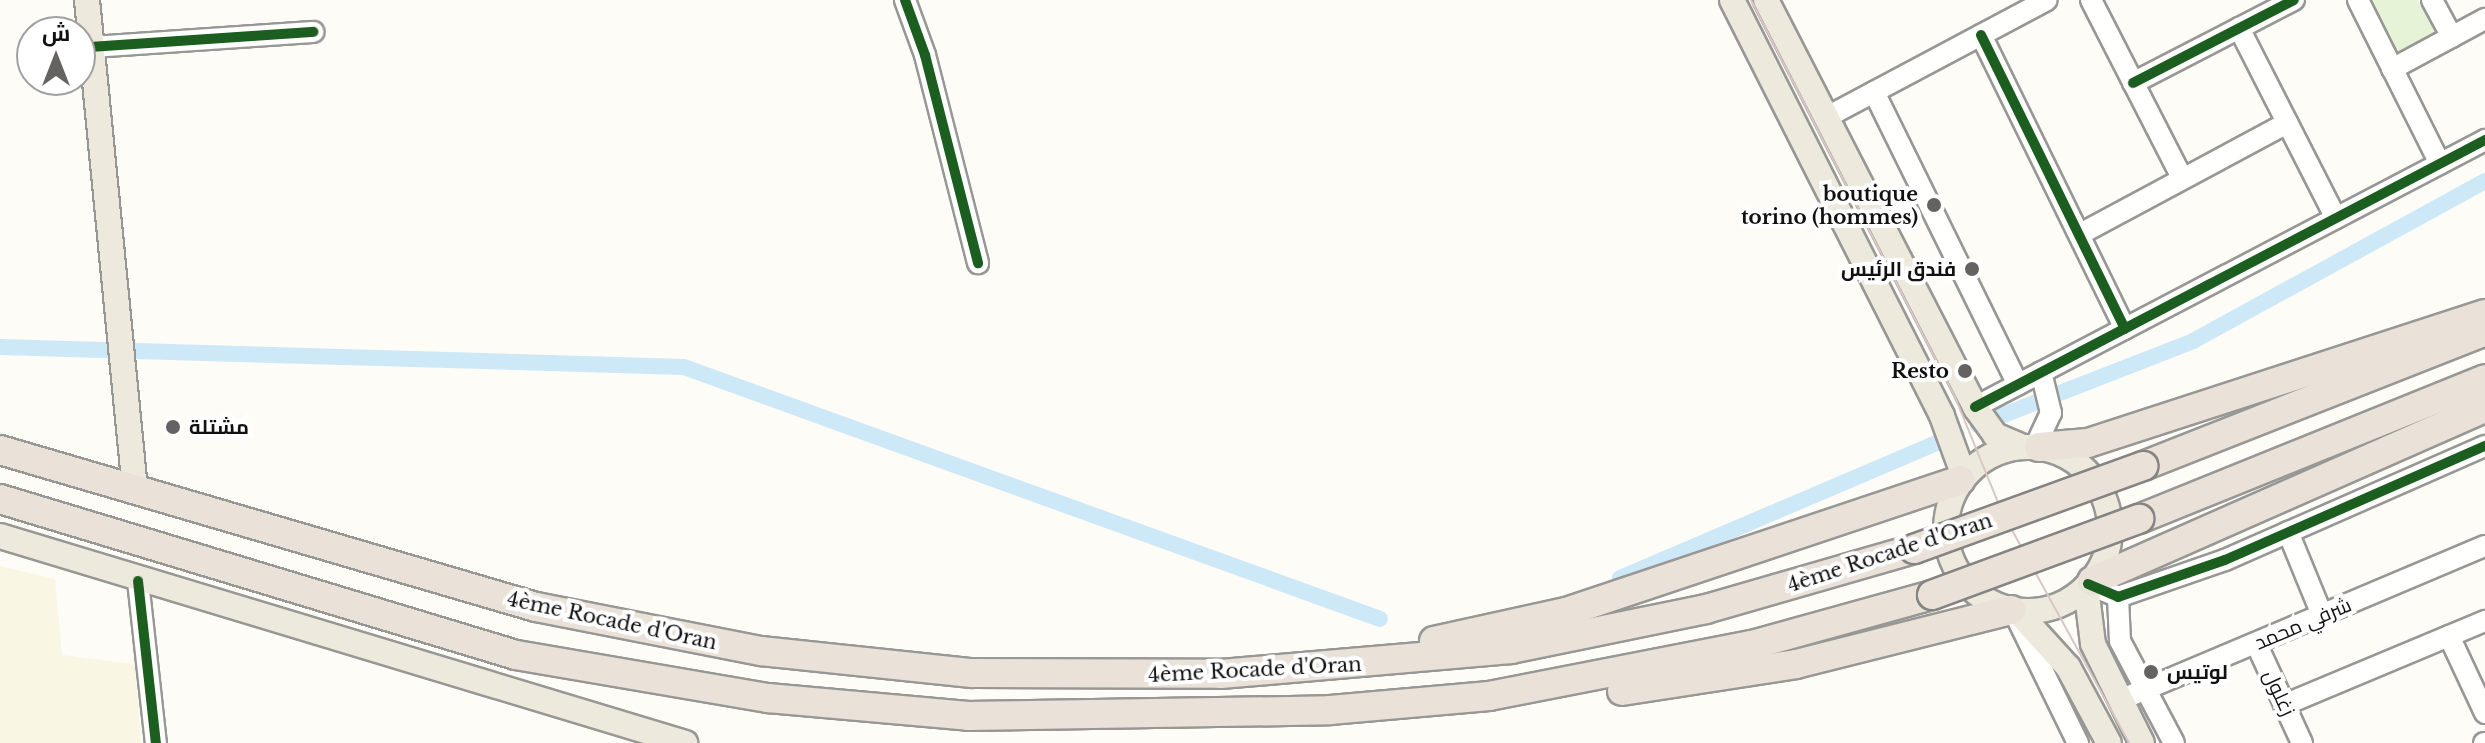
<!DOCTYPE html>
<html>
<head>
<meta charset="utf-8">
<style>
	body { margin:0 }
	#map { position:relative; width:2485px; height:743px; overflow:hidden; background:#fdfcf7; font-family:"Libre Baskerville",Cairo,serif }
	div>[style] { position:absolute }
	.farmland>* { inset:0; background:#f9f7e4 }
	.green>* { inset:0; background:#e7f3d7 }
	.canal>* { height:16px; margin:-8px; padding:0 8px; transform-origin:8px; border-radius:8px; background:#cde8f7 }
	.roads { filter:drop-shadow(2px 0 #979795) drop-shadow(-2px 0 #979795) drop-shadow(0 2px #979795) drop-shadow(0 -2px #979795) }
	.minor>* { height:20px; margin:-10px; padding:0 10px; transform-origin:10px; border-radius:10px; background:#fffffe }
	.major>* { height:24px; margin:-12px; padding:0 12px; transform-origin:12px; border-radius:12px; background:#ede9dc }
	.major>.ring { margin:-12px; padding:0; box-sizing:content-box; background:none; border:24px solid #ede9dc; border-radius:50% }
	.highway>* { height:28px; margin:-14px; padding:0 14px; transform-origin:14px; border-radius:14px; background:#eae1d8 }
	.tram>* { height:2px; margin:-1px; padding:0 1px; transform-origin:1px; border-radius:1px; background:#d9c6c7 }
	.bridges { filter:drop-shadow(2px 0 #858482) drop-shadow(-2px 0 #858482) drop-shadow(0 2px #858482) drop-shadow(0 -2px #858482) }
	.highway-bridge>* { height:28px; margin:-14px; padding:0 14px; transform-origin:14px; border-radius:14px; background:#eae1d8 }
	.cycleway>* { height:10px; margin:-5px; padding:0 5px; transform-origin:5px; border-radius:5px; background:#1b5e20 }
	.dots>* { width:22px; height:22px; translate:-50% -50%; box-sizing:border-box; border:4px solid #fff; border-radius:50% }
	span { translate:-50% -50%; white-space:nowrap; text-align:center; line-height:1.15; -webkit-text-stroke:8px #fff; paint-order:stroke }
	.poi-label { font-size:20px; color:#111; font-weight:700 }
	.right { translate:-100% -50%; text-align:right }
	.left { translate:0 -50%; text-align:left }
	.street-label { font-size:20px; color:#111 }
	.north { position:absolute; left:16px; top:16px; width:80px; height:80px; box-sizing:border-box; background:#fff; border:2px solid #a0a0a0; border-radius:50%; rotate:0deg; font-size:22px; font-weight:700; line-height:32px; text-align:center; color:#111 }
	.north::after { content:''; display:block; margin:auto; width:28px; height:36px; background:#646362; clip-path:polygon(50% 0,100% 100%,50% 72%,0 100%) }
</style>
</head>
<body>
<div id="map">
	<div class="farmland">
		<i style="clip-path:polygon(0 566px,55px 579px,62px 655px,135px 664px,141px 743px,0 743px)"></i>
	</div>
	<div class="green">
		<i style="clip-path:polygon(2367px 0,2418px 0,2436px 32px,2394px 54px)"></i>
	</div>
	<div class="canal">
		<i style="left:0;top:347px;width:684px;rotate:1.67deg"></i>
		<i style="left:684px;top:367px;width:740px;rotate:19.9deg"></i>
		<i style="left:1978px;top:425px;width:231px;rotate:-21.3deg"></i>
		<i style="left:2193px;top:341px;width:333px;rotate:-28.7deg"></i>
		<i style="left:1620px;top:578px;width:366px;rotate:-23.1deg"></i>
	</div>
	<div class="roads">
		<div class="minor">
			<i style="left:905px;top:0;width:59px;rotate:70deg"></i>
			<i style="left:925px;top:55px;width:215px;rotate:75.7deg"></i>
			<i style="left:2091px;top:0;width:200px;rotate:62.9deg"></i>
			<i style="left:2358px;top:0;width:183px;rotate:63.4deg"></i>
			<i style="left:2432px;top:0;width:42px;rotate:61.6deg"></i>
			<i style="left:2239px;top:28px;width:213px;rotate:63deg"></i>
			<i style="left:1981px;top:35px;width:327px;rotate:63.9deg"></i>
			<i style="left:91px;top:47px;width:223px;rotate:-3.9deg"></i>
			<i style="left:2392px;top:69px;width:106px;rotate:-28.3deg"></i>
			<i style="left:2133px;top:83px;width:181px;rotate:-27.3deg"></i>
			<i style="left:1874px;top:92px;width:326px;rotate:63.8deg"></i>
			<i style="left:1825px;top:118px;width:251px;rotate:-28deg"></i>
			<i style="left:2082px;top:233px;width:233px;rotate:-28.2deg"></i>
			<i style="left:1975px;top:407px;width:576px;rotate:-27.63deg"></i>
			<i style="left:2035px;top:447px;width:38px;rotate:-65deg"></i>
			<i style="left:2051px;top:413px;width:42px;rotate:-103.7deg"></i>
			<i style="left:2288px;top:532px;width:90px;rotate:67.7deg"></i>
			<i style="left:138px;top:581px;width:163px;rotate:83.7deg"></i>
			<i style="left:2088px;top:584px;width:33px;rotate:23deg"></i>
			<i style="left:2118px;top:597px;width:113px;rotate:-19.1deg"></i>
			<i style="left:2225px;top:560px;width:284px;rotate:-23.7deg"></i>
			<i style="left:2118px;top:597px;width:44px;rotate:87.4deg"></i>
			<i style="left:2120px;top:641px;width:115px;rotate:62.1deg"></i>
			<i style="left:2015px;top:614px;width:144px;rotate:64deg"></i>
			<i style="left:2449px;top:636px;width:85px;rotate:64.9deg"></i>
			<i style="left:2256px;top:643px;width:110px;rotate:65.3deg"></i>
			<i style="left:2120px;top:700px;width:396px;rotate:-22.9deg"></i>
			<i style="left:2284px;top:705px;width:218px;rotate:-22.7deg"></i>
			<i style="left:2484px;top:743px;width:1px"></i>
		</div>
		<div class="major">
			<i style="left:87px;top:0;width:493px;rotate:84.4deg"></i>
			<i style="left:1732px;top:0;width:466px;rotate:63.2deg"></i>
			<i style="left:1942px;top:416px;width:64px;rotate:69.9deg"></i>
			<i style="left:1766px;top:0;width:458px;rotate:62.8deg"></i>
			<i style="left:1975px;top:407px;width:34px;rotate:54deg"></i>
			<i style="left:1995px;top:435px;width:30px;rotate:23deg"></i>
			<i class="ring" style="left:1946px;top:447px;width:140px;height:140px"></i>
			<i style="left:0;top:536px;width:716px;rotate:16.81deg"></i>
			<i style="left:2086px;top:587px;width:57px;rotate:83deg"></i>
			<i style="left:2093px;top:644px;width:110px;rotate:63.7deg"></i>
			<i style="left:2017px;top:611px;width:76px;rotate:47.7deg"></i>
			<i style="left:2068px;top:667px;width:86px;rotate:61.7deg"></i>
		</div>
		<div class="highway">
			<i style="left:2039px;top:447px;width:49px;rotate:-4.7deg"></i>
			<i style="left:2088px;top:443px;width:417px;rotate:-18deg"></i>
			<i style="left:0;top:450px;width:559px;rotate:16.33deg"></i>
			<i style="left:536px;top:607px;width:229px;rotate:11.1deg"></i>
			<i style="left:761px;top:651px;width:212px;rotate:6deg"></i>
			<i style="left:972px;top:673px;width:249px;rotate:0.2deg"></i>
			<i style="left:1221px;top:674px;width:291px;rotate:-4.9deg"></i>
			<i style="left:1511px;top:649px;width:199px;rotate:-11.6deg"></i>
			<i style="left:1706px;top:609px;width:216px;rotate:-16.1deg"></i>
			<i style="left:2143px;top:466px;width:363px;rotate:-21.5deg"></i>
			<i style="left:0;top:499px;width:539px;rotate:16.82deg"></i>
			<i style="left:516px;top:655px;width:256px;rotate:9.7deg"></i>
			<i style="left:768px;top:698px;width:201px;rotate:5.1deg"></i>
			<i style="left:968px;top:716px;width:362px;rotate:-0.9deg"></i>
			<i style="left:1330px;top:710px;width:160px;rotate:-5deg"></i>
			<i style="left:1489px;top:696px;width:268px;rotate:-11deg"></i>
			<i style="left:1752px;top:645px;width:187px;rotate:-15.5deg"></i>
			<i style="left:2139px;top:519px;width:373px;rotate:-22deg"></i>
			<i style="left:2092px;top:581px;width:429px;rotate:-23.8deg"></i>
			<i style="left:1434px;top:641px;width:135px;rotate:-12.4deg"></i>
			<i style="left:1566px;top:612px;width:416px;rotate:-18.5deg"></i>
			<i style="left:1622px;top:691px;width:176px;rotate:-8.8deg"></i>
			<i style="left:1796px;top:664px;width:222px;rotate:-14.1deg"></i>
		</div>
	</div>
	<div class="tram">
		<i style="left:1751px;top:0;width:446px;rotate:62.8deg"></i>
		<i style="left:1955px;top:397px;width:122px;rotate:67.8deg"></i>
		<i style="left:2001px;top:510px;width:266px;rotate:61.2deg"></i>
	</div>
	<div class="bridges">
		<div class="highway-bridge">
			<i style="left:1914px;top:549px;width:244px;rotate:-19.9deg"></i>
			<i style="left:1932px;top:595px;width:221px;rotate:-20.2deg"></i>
		</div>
	</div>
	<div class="cycleway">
		<i style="left:905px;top:0;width:59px;rotate:70deg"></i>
		<i style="left:925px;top:55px;width:215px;rotate:75.7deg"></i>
		<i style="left:1981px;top:35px;width:327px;rotate:63.9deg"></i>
		<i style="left:91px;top:47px;width:223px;rotate:-3.9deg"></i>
		<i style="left:2133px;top:83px;width:181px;rotate:-27.3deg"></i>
		<i style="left:1975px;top:407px;width:576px;rotate:-27.63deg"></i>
		<i style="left:138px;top:581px;width:163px;rotate:83.7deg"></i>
		<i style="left:2088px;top:584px;width:33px;rotate:23deg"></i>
		<i style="left:2118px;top:597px;width:113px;rotate:-19.1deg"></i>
		<i style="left:2225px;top:560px;width:284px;rotate:-23.7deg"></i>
	</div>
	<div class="dots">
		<i style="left:1934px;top:205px;background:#646362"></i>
		<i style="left:1972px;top:269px;background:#646362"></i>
		<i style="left:1965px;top:371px;background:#646362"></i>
		<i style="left:173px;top:427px;background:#646362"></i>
		<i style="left:2151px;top:672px;background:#646362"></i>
	</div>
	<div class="poi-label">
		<span class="right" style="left:1918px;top:206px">boutique<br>torino (hommes)</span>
		<span class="right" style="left:1956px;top:269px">فندق الرئيس</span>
		<span class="right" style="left:1949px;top:371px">Resto</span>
		<span class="left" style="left:189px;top:427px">مشتلة</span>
		<span class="left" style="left:2167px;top:672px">لوتيس</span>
	</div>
	<div class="street-label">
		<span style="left:1890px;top:553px;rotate:-18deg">4ème Rocade d'Oran</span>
		<span style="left:612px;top:621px;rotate:12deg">4ème Rocade d'Oran</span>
		<span style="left:2303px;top:624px;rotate:-23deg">شرفي محمد</span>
		<span style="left:1255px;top:670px;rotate:-3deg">4ème Rocade d'Oran</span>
		<span style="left:2279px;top:693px;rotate:65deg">زغلول</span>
	</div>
	<div class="north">ش</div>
</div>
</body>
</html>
